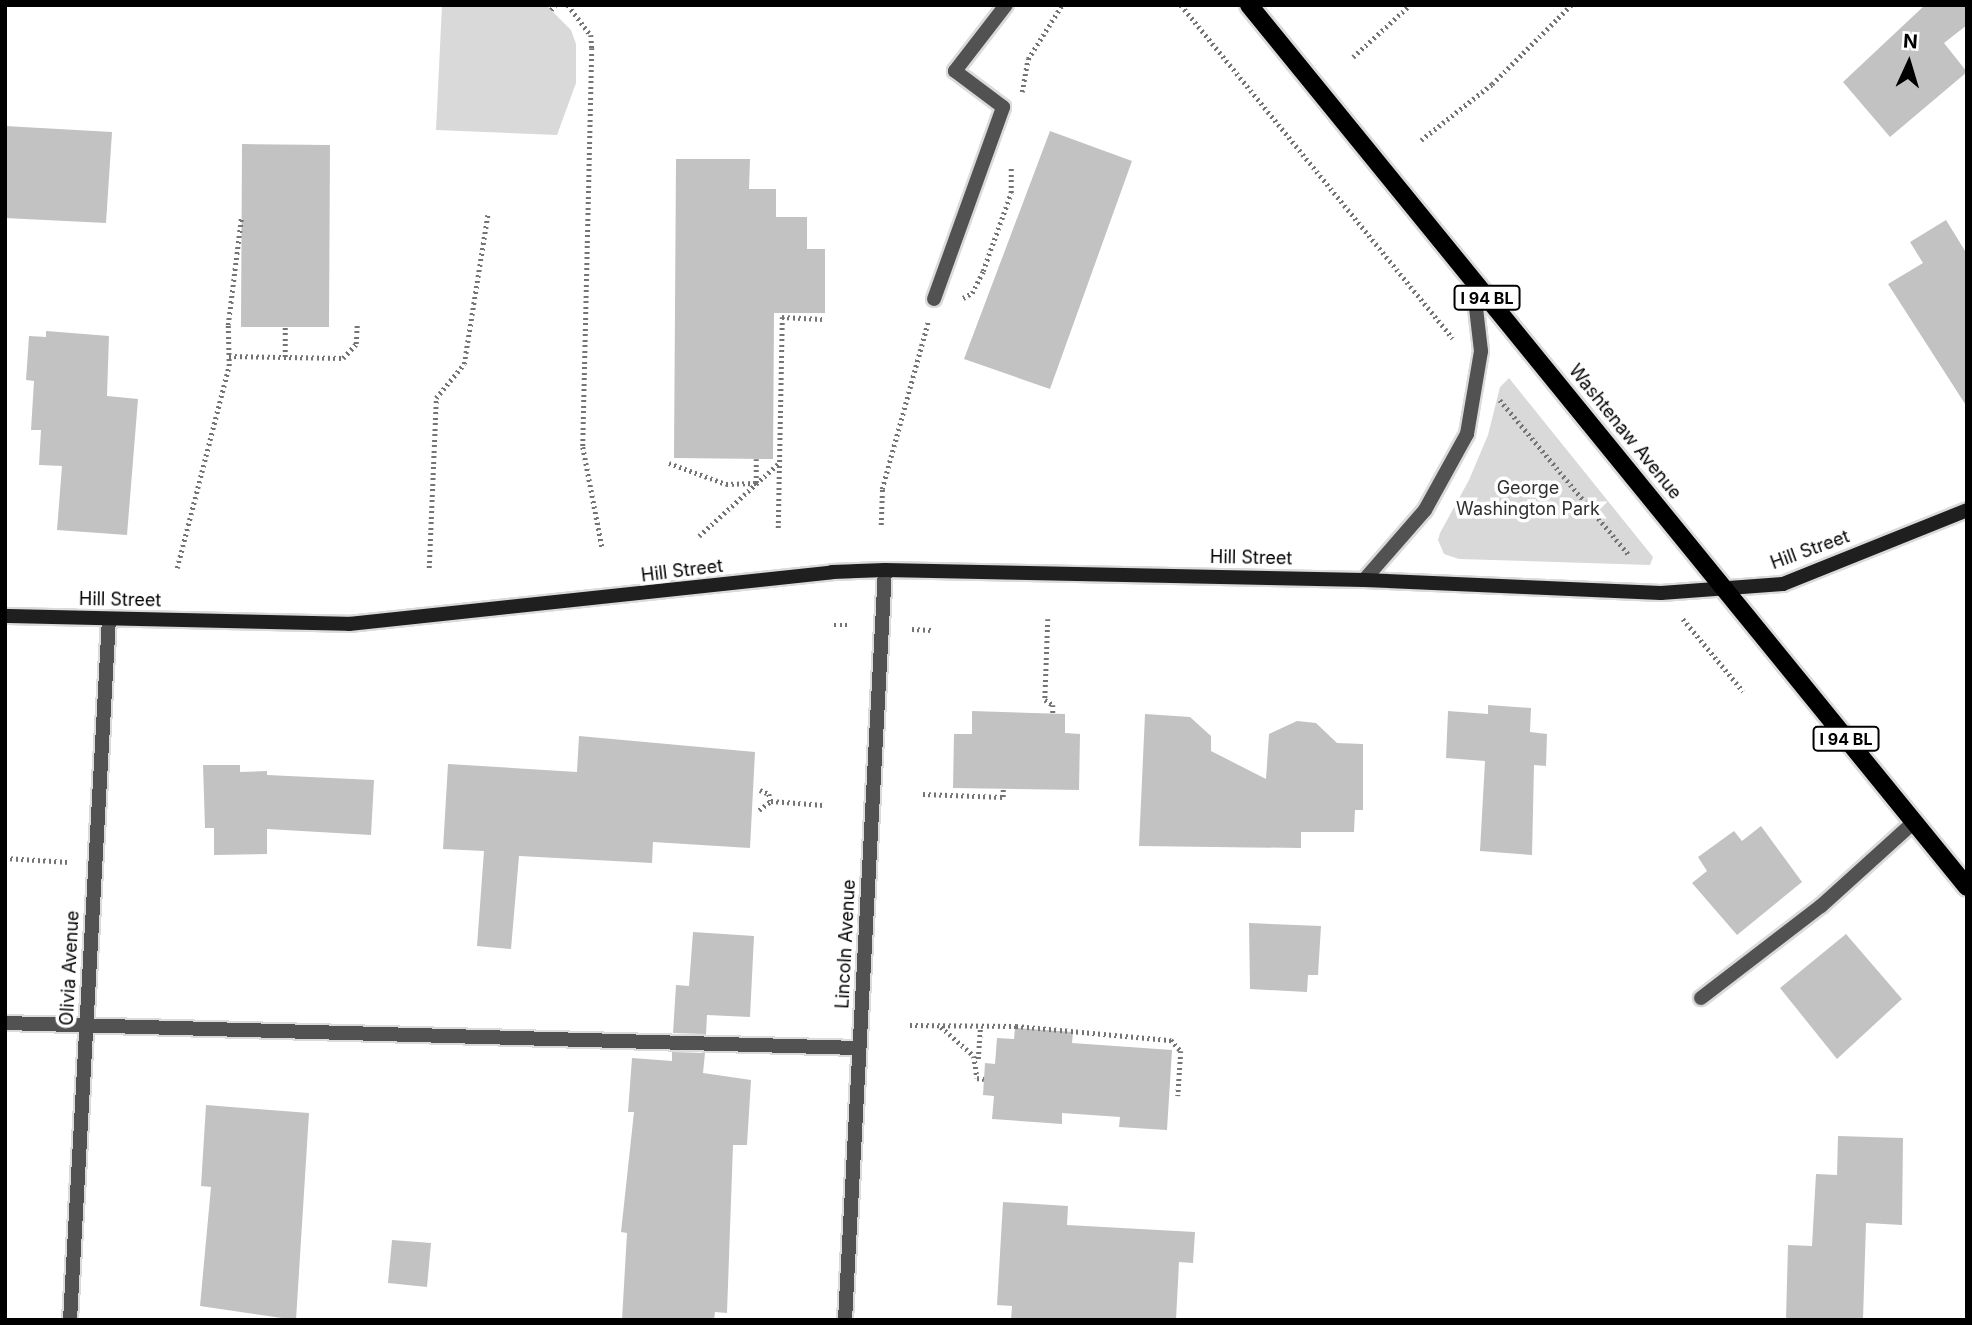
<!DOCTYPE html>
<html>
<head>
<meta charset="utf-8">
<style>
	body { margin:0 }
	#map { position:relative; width:1972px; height:1325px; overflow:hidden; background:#fff; font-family:Inter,sans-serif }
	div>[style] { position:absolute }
	.green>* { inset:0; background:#d9d9d9 }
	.building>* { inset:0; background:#c2c2c2 }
	.path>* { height:4.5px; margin-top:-2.25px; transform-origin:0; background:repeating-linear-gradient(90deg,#747474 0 2px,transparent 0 5.5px) }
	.roads { filter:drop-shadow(2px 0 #dbdbdb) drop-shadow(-2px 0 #dbdbdb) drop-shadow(0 2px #dbdbdb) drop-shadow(0 -2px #dbdbdb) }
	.lane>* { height:14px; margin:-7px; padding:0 7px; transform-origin:7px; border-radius:7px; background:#525252 }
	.street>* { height:14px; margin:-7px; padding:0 7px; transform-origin:7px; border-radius:7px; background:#525252 }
	.secondary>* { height:14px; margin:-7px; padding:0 7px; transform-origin:7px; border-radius:7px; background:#1f1f1f }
	.primary>* { height:18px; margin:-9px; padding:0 9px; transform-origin:9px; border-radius:9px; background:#000 }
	span { translate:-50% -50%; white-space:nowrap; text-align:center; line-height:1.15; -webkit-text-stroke:7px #fff; paint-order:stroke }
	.shield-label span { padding:2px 5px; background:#fff; border:2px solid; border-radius:5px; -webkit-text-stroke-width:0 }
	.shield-label { font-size:16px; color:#000; font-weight:700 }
	.street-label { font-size:18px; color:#000 }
	.park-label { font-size:18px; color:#303030 }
	.frame { position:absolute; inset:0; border:7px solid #000; pointer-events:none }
	.north { position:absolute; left:1874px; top:28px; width:70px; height:70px; -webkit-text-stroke:5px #fff; paint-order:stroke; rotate:4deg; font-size:19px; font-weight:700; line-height:28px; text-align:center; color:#000 }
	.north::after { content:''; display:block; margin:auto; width:24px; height:32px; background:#000; clip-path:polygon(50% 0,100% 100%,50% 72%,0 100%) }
</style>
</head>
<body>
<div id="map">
	<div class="green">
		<i style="clip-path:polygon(442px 5px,546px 5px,571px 30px,576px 44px,576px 83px,557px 135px,436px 130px)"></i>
		<i style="clip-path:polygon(1509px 378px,1653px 557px,1650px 565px,1459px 559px,1444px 554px,1438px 540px,1440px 533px,1469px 480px,1488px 435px,1500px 387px)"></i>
	</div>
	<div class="building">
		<i style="clip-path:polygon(1925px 5px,1967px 5px,1967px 25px,1944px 43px,1967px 72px,1890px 137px,1843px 82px)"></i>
		<i style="clip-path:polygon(5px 126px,112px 132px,106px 223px,5px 218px)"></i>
		<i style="clip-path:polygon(1050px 131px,1132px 161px,1050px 389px,964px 359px)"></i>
		<i style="clip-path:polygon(242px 144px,330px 145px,329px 327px,241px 327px)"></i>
		<i style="clip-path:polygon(676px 159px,750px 159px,749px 189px,776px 189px,776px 217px,807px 217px,807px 249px,825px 249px,825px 313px,774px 313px,773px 459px,674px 458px)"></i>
		<i style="clip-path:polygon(1946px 220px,1967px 254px,1967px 407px,1888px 284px,1923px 263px,1910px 242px)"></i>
		<i style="clip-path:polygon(46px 331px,109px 336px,107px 396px,138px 399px,127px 535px,57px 530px,62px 466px,39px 465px,41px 430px,31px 430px,34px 381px,26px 380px,29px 336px,46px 337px)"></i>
		<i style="clip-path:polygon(1488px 705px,1531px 708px,1530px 732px,1547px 734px,1546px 766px,1534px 765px,1532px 855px,1480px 851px,1485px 761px,1446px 758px,1448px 711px,1488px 714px)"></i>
		<i style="clip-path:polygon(972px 711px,1065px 714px,1065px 733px,1080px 734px,1079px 790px,953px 788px,954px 734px,972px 734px)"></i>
		<i style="clip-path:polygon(1145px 714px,1190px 717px,1211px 736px,1211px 751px,1266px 779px,1269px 734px,1297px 721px,1316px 723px,1337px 743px,1363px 744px,1363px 810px,1355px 810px,1354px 832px,1301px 832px,1301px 848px,1139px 846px)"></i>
		<i style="clip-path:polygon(579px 736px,755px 752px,750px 848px,653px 842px,652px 863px,519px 856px,511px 949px,477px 946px,484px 851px,443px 849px,448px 764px,577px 772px)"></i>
		<i style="clip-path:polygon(203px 765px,240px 765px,240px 772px,267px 771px,267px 775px,374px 780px,371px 835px,267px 829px,267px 854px,214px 855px,214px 828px,205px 828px)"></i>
		<i style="clip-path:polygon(1761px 826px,1802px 882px,1737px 935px,1692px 883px,1707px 871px,1698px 857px,1734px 831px,1742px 841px)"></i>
		<i style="clip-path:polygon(1249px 923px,1321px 926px,1318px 975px,1308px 975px,1307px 992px,1250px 989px)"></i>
		<i style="clip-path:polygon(693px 932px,754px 936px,750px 1017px,707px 1015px,706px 1034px,673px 1033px,676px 985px,689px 986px)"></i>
		<i style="clip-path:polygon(1846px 934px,1902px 999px,1837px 1059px,1780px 988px)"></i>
		<i style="clip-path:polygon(1015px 1028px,1073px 1032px,1072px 1043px,1172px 1050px,1167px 1130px,1119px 1127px,1120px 1117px,1062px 1113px,1062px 1124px,992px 1119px,994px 1096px,983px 1095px,985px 1063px,995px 1064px,997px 1038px,1014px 1039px)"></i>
		<i style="clip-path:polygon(672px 1052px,705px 1053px,703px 1073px,751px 1080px,747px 1145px,733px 1145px,727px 1313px,715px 1312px,714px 1320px,622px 1320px,627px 1233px,621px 1232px,634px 1112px,628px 1112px,632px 1058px,672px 1061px)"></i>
		<i style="clip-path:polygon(206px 1105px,309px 1113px,296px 1320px,200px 1306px,211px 1187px,201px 1186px)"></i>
		<i style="clip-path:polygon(1838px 1136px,1903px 1138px,1902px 1225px,1866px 1223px,1863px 1320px,1786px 1319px,1788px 1245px,1812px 1246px,1816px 1174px,1837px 1175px)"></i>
		<i style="clip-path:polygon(1003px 1202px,1068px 1206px,1067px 1225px,1195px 1232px,1193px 1263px,1179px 1262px,1176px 1320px,1011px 1320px,1012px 1306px,997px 1305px)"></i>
		<i style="clip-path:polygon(392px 1240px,431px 1243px,427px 1287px,388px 1283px)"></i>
	</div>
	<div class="path">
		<i style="left:568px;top:5px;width:38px;rotate:53deg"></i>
		<i style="left:591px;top:35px;width:13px;rotate:86deg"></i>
		<i style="left:592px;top:48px;width:399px;rotate:91.3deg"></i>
		<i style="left:583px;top:447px;width:102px;rotate:79.2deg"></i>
		<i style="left:1181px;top:5px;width:430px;rotate:50.8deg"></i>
		<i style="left:551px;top:10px;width:6px;rotate:-51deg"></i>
		<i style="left:1353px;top:57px;width:77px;rotate:-42.4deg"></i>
		<i style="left:1022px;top:92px;width:34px;rotate:-80deg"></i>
		<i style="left:1028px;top:59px;width:64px;rotate:-57.8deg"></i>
		<i style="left:1421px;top:140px;width:90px;rotate:-38.3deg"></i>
		<i style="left:1492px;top:84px;width:112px;rotate:-45deg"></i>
		<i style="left:963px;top:298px;width:10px;rotate:-29deg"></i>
		<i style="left:972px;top:293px;width:25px;rotate:-63deg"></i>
		<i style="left:983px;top:271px;width:83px;rotate:-70.3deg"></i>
		<i style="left:1011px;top:193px;width:27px;rotate:-90deg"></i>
		<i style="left:229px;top:356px;width:114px;rotate:1deg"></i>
		<i style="left:343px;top:358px;width:19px;rotate:-47deg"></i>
		<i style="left:356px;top:344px;width:19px;rotate:-87deg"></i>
		<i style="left:285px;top:357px;width:30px;rotate:-90deg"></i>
		<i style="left:1500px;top:400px;width:203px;rotate:50.2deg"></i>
		<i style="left:669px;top:463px;width:61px;rotate:20.2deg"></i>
		<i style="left:726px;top:484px;width:30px;rotate:-2deg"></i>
		<i style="left:756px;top:483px;width:24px;rotate:-90deg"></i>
		<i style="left:881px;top:525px;width:36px;rotate:-88deg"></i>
		<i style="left:882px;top:489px;width:173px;rotate:-74.6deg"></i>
		<i style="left:778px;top:528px;width:211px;rotate:-88.9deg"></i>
		<i style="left:782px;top:317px;width:40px;rotate:2.9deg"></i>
		<i style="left:699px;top:536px;width:108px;rotate:-42.4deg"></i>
		<i style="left:177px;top:568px;width:209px;rotate:-75.6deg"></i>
		<i style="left:229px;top:366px;width:41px;rotate:-91.4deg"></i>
		<i style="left:228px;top:325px;width:107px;rotate:-83deg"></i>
		<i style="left:429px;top:568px;width:170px;rotate:-87.6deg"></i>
		<i style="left:436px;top:398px;width:44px;rotate:-50.5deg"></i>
		<i style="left:464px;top:364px;width:153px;rotate:-81deg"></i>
		<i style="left:1048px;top:619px;width:81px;rotate:92.1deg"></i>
		<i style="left:1045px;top:700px;width:9px;rotate:32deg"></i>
		<i style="left:1053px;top:705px;width:8px;rotate:90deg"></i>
		<i style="left:1683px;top:619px;width:94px;rotate:50.2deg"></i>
		<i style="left:834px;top:625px;width:13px"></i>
		<i style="left:912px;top:629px;width:20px;rotate:3deg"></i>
		<i style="left:760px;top:790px;width:10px;rotate:24deg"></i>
		<i style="left:769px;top:794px;width:7px;rotate:74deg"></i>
		<i style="left:923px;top:794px;width:80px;rotate:2.1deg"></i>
		<i style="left:1003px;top:797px;width:9px;rotate:-90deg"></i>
		<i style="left:759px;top:810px;width:15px;rotate:-37deg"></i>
		<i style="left:771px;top:801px;width:53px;rotate:4.3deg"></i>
		<i style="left:5px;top:858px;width:64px;rotate:3.6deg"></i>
		<i style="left:910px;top:1025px;width:106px;rotate:0.5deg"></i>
		<i style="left:1016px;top:1026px;width:156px;rotate:5.2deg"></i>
		<i style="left:1171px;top:1040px;width:15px;rotate:48deg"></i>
		<i style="left:1181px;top:1051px;width:45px;rotate:93.8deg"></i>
		<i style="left:941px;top:1027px;width:44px;rotate:41.3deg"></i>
		<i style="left:974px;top:1056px;width:22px;rotate:82deg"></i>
		<i style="left:977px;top:1078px;width:7px;rotate:8deg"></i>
		<i style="left:978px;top:1059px;width:30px;rotate:-86deg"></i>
	</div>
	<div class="roads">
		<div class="lane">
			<i style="left:934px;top:299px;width:204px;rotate:-70.2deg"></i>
			<i style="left:1003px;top:107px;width:60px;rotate:-143.1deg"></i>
			<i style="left:955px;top:71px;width:83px;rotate:-52.3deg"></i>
			<i style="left:1701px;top:998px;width:151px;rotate:-37.5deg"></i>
			<i style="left:1821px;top:906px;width:125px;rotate:-42.1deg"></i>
			<i style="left:5px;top:1023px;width:854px;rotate:1.68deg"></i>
		</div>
		<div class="street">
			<i style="left:1364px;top:580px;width:93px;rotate:-48.9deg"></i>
			<i style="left:1425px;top:510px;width:87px;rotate:-61.1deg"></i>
			<i style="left:1467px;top:434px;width:84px;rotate:-80.4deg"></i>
			<i style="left:1481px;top:351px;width:69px;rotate:-96.6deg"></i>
			<i style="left:70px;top:1320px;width:702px;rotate:-86.82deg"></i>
			<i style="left:845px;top:1320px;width:751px;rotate:-86.95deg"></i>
		</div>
		<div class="secondary">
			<i style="left:5px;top:616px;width:344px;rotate:1.3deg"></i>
			<i style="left:349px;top:624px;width:486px;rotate:-6.1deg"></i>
			<i style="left:832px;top:572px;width:53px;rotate:-2.2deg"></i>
			<i style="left:885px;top:570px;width:479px;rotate:1.2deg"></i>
			<i style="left:1364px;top:580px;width:297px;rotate:2.5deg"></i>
			<i style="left:1661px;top:593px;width:122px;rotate:-4.2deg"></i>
			<i style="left:1783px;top:584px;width:198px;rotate:-21.9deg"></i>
		</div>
		<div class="primary">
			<i style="left:1249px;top:5px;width:1137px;rotate:50.85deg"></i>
		</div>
	</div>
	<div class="shield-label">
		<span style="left:1487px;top:298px">I 94 BL</span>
		<span style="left:1846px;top:739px">I 94 BL</span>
	</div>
	<div class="street-label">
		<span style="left:1625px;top:432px;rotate:51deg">Washtenaw Avenue</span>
		<span style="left:1810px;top:550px;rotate:-20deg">Hill Street</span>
		<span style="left:1251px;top:558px;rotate:1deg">Hill Street</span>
		<span style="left:682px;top:571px;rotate:-7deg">Hill Street</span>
		<span style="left:120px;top:600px;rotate:1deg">Hill Street</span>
		<span style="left:846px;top:944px;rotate:-87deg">Lincoln Avenue</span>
		<span style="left:70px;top:968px;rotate:-87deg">Olivia Avenue</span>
	</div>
	<div class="park-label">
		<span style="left:1528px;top:499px">George<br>Washington Park</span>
	</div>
	<div class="frame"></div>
	<div class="north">N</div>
</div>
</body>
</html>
